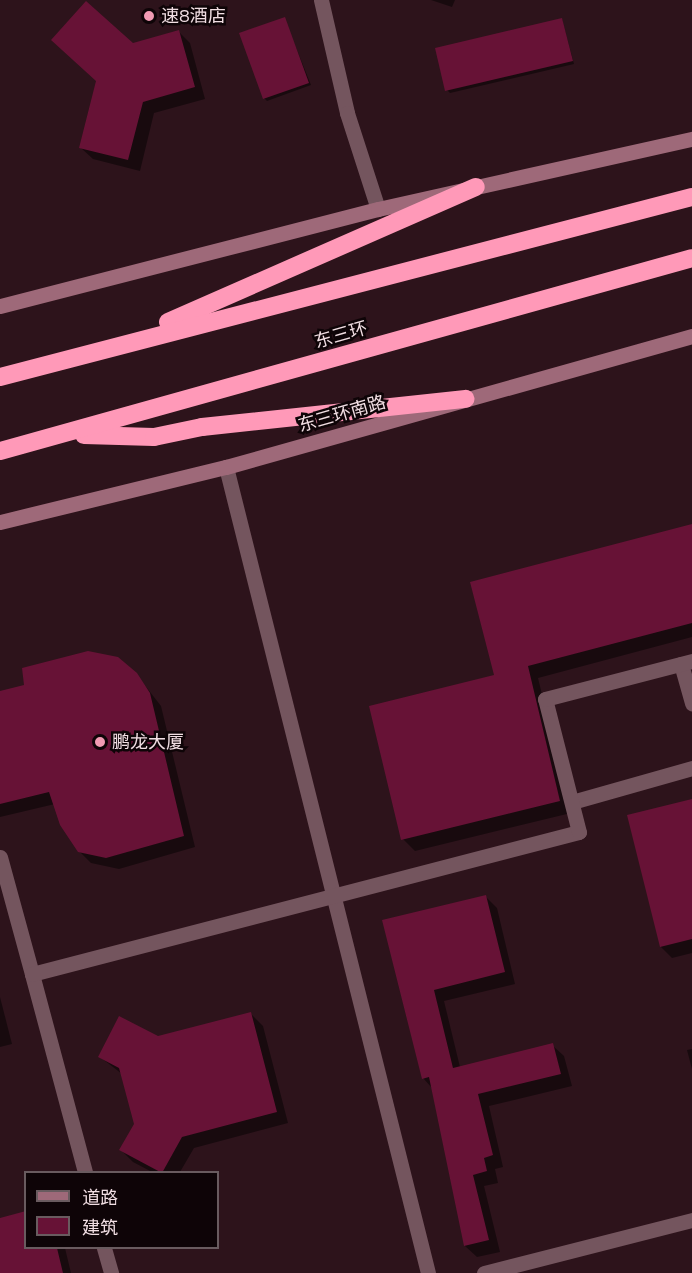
<!DOCTYPE html>
<html>
<head>
<meta charset="utf-8">
<style>
	body { margin:0 }
	#map { position:relative; width:692px; height:1273px; overflow:hidden; background:#2d131b; font-family:Mulish,"Noto Sans SC",sans-serif }
	div>[style] { position:absolute }
	.shadow>* { inset:0; background:#0007 }
	.building>* { inset:0; background:#671236 }
	.street>* { height:15px; margin:-7.5px; padding:0 7.5px; transform-origin:7.5px; border-radius:7.5px; background:#74555e }
	.secondary>* { height:15px; margin:-7.5px; padding:0 7.5px; transform-origin:7.5px; border-radius:7.5px; background:#9e6979 }
	.highway>* { height:18px; margin:-9px; padding:0 9px; transform-origin:9px; border-radius:9px; background:#ff99b8 }
	.dots>* { width:16px; height:16px; translate:-50% -50%; box-sizing:border-box; border:3px solid #0e0407; border-radius:50% }
	span { translate:-50% -50%; white-space:nowrap; text-align:center; line-height:1.15; -webkit-text-stroke:5px #0e0407; paint-order:stroke }
	.poi-label { font-size:18px; color:#f1dee3 }
	.left { translate:0 -50%; text-align:left }
	.street-label { font-size:18px; color:#f1dee3 }
	.legend { position:absolute; left:24px; top:1171px; width:195px; height:78px; box-sizing:border-box; background:#0e0407; border:2px solid #695b5f; margin:0; padding:8px 10px; list-style:none; font-size:18px; color:#f1dee3 }
	.legend li { display:flex; align-items:center; gap:12px; height:30px }
	.legend b { width:30px; border:2px solid #695b5f }
</style>
</head>
<body>
<div id="map">
	<div class="shadow">
		<i style="clip-path:polygon(431px 0,455px 0,452px 7px)"></i>
		<i style="clip-path:polygon(284px 18px,311px 85px,267px 101px,264px 98px)"></i>
		<i style="clip-path:polygon(562px 19px,574px 64px,450px 93px,447px 90px)"></i>
		<i style="clip-path:polygon(178px 31px,190px 43px,205px 99px,154px 113px,140px 171px,93px 159px,81px 148px,132px 44px)"></i>
		<i style="clip-path:polygon(692px 526px,692px 637px,538px 678px,571px 813px,415px 851px,403px 839px,496px 676px)"></i>
		<i style="clip-path:polygon(136px 674px,161px 706px,195px 847px,119px 869px,91px 863px,79px 851px,55px 804px,0 817px,0 693px)"></i>
		<i style="clip-path:polygon(692px 801px,692px 953px,672px 958px,661px 947px)"></i>
		<i style="clip-path:polygon(485px 896px,497px 908px,515px 984px,444px 1001px,460px 1067px,552px 1045px,564px 1056px,572px 1086px,489px 1106px,503px 1167px,495px 1169px,498px 1183px,484px 1186px,500px 1252px,477px 1257px,465px 1246px,432px 1088px,423px 1078px,384px 921px)"></i>
		<i style="clip-path:polygon(0 997px,12px 1044px,0 1047px)"></i>
		<i style="clip-path:polygon(251px 1014px,263px 1026px,288px 1123px,194px 1148px,180px 1172px,152px 1172px,133px 1162px,121px 1150px,135px 1124px,122px 1074px,100px 1057px)"></i>
		<i style="clip-path:polygon(692px 1049px,692px 1069px,687px 1050px)"></i>
		<i style="clip-path:polygon(0 1219px,26px 1248px,65px 1248px,71px 1273px,0 1273px)"></i>
	</div>
	<div class="building">
		<i style="clip-path:polygon(86px 1px,133px 43px,179px 30px,195px 87px,143px 102px,128px 160px,79px 148px,96px 81px,51px 40px)"></i>
		<i style="clip-path:polygon(285px 17px,309px 83px,263px 99px,239px 33px)"></i>
		<i style="clip-path:polygon(562px 18px,573px 61px,445px 91px,435px 48px)"></i>
		<i style="clip-path:polygon(692px 524px,692px 623px,528px 666px,560px 801px,401px 840px,369px 706px,494px 675px,470px 582px)"></i>
		<i style="clip-path:polygon(88px 651px,118px 657px,137px 673px,150px 693px,184px 836px,106px 858px,78px 852px,60px 825px,49px 792px,0 804px,0 691px,24px 685px,22px 668px)"></i>
		<i style="clip-path:polygon(692px 799px,692px 939px,660px 947px,627px 815px)"></i>
		<i style="clip-path:polygon(486px 895px,505px 972px,434px 990px,453px 1068px,553px 1043px,561px 1074px,478px 1094px,493px 1155px,484px 1158px,487px 1171px,473px 1175px,489px 1240px,464px 1246px,429px 1077px,422px 1079px,382px 920px)"></i>
		<i style="clip-path:polygon(251px 1012px,277px 1112px,182px 1137px,162px 1173px,119px 1150px,134px 1124px,119px 1068px,98px 1057px,119px 1016px,158px 1036px)"></i>
		<i style="clip-path:polygon(26px 1211px,26px 1248px,57px 1248px,63px 1273px,0 1273px,0 1218px)"></i>
	</div>
	<div class="street">
		<i style="left:321px;top:0;width:116px;rotate:77deg"></i>
		<i style="left:347px;top:113px;width:101px;rotate:72.1deg"></i>
		<i style="left:226px;top:467px;width:831px;rotate:75.93deg"></i>
		<i style="left:681px;top:664px;width:41px;rotate:74.2deg"></i>
		<i style="left:572px;top:802px;width:125px;rotate:-15.8deg"></i>
		<i style="left:0;top:857px;width:121px;rotate:74.7deg"></i>
		<i style="left:85px;top:1172px;width:205px;rotate:-105deg"></i>
		<i style="left:32px;top:974px;width:565px;rotate:-14.55deg"></i>
		<i style="left:579px;top:832px;width:137px;rotate:-104.3deg"></i>
		<i style="left:545px;top:699px;width:152px;rotate:-14.5deg"></i>
		<i style="left:104px;top:1248px;width:26px;rotate:74deg"></i>
		<i style="left:484px;top:1273px;width:215px;rotate:-14.3deg"></i>
	</div>
	<div class="secondary">
		<i style="left:0;top:306px;width:390px;rotate:-14.4deg"></i>
		<i style="left:378px;top:209px;width:322px;rotate:-12.6deg"></i>
		<i style="left:0;top:522px;width:233px;rotate:-13.7deg"></i>
		<i style="left:226px;top:467px;width:484px;rotate:-15.7deg"></i>
	</div>
	<div class="highway">
		<i style="left:168px;top:322px;width:336px;rotate:-23.7deg"></i>
		<i style="left:0;top:377px;width:715px;rotate:-14.58deg"></i>
		<i style="left:84px;top:435px;width:70px;rotate:1.6deg"></i>
		<i style="left:154px;top:437px;width:49px;rotate:-11.8deg"></i>
		<i style="left:202px;top:427px;width:265px;rotate:-6.1deg"></i>
		<i style="left:0;top:451px;width:718px;rotate:-15.58deg"></i>
	</div>
	<div class="dots">
		<i style="left:149px;top:16px;background:#f19ab3"></i>
		<i style="left:100px;top:742px;background:#f19ab3"></i>
	</div>
	<div class="poi-label">
		<span class="left" style="left:161px;top:16px">速8酒店</span>
		<span class="left" style="left:112px;top:742px">鹏龙大厦</span>
	</div>
	<div class="street-label">
		<span style="left:341px;top:335px;rotate:-16deg">东三环</span>
		<span style="left:342px;top:414px;rotate:-16deg">东三环南路</span>
	</div>
	<ul class="legend">
	<li><b style="height:8px;background:#9e6979"></b>道路</li>
	<li><b style="height:16px;background:#671236"></b>建筑</li>
	</ul>
</div>
</body>
</html>
